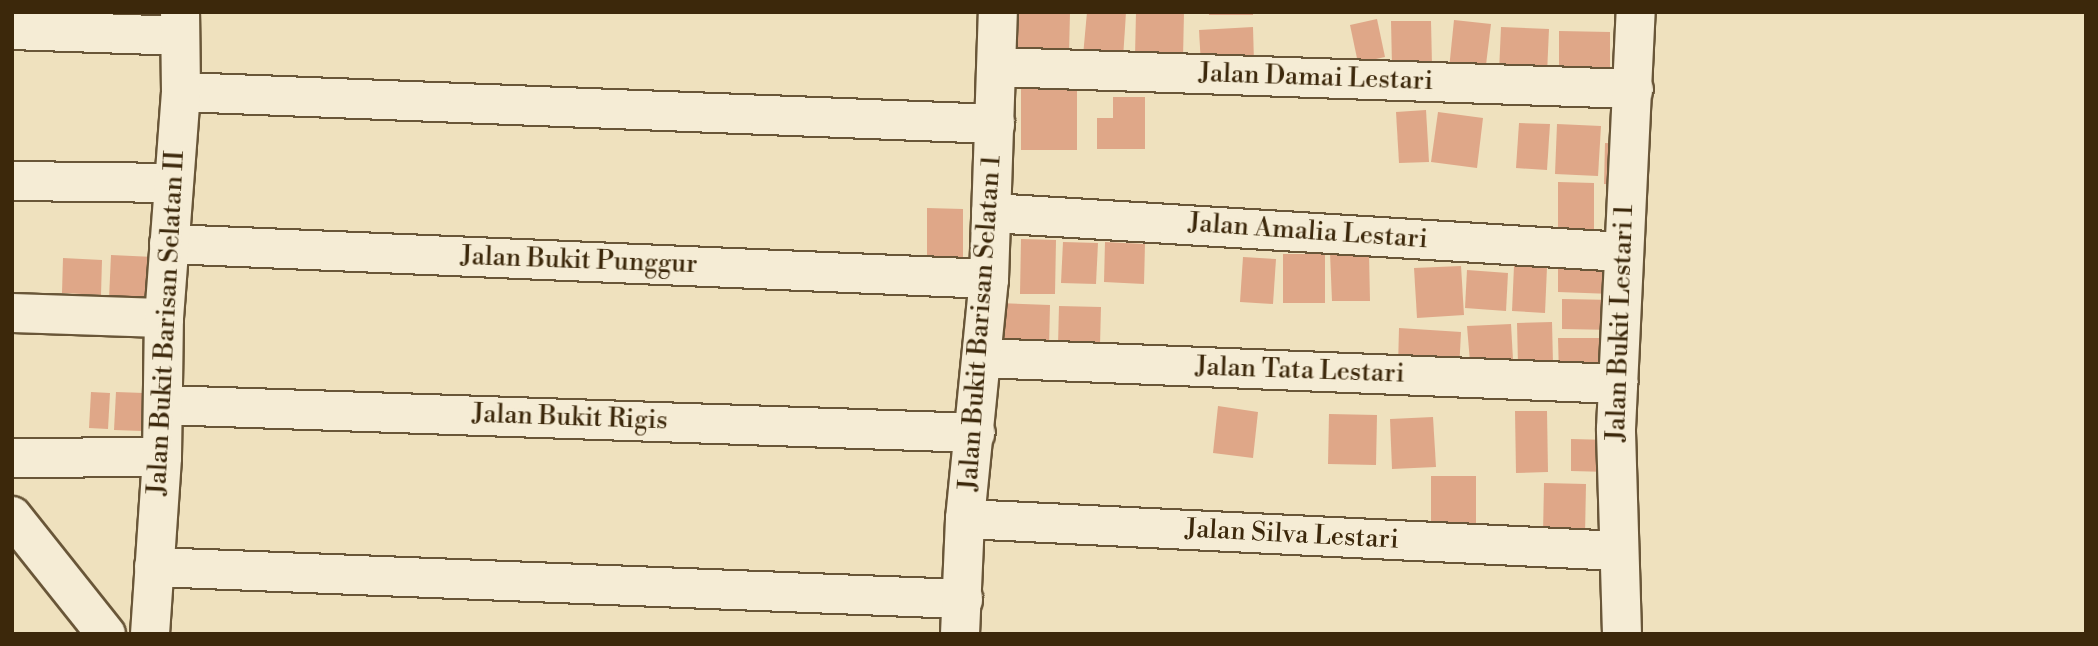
<!DOCTYPE html>
<html>
<head>
<meta charset="utf-8">
<style>
	body { margin:0 }
	#map { position:relative; width:2098px; height:646px; overflow:hidden; background:#efe1be; font-family:"Libre Bodoni",serif }
	div>[style] { position:absolute }
	.building>* { inset:0; background:#dfa788 }
	.roads { filter:drop-shadow(2px 0 #695638) drop-shadow(-2px 0 #695638) drop-shadow(0 2px #695638) drop-shadow(0 -2px #695638) }
	.minor>* { height:38px; margin:-19px; padding:0 19px; transform-origin:19px; border-radius:19px; background:#f5ecd5 }
	span { translate:-50% -50%; white-space:nowrap; text-align:center; line-height:1.15; -webkit-text-stroke:5px #f5ecd5; paint-order:stroke }
	.street-label { font-size:26px; color:#3c280b }
	.frame { position:absolute; inset:0; border:14px solid #3c280b; pointer-events:none }
</style>
</head>
<body>
<div id="map">
	<div class="building">
		<i style="clip-path:polygon(1015px 12px,1070px 13px,1069px 53px,1014px 52px)"></i>
		<i style="clip-path:polygon(1087px 12px,1126px 12px,1123px 59px,1083px 56px)"></i>
		<i style="clip-path:polygon(1136px 12px,1184px 12px,1183px 58px,1135px 56px)"></i>
		<i style="clip-path:polygon(1209px 12px,1253px 12px,1253px 15px,1209px 15px)"></i>
		<i style="clip-path:polygon(1377px 19px,1385px 57px,1358px 63px,1350px 25px)"></i>
		<i style="clip-path:polygon(1454px 20px,1491px 24px,1485px 73px,1449px 69px)"></i>
		<i style="clip-path:polygon(1391px 21px,1431px 21px,1432px 65px,1392px 66px)"></i>
		<i style="clip-path:polygon(1253px 27px,1254px 63px,1201px 65px,1199px 30px)"></i>
		<i style="clip-path:polygon(1501px 27px,1549px 29px,1547px 74px,1499px 72px)"></i>
		<i style="clip-path:polygon(1559px 31px,1610px 32px,1610px 74px,1559px 73px)"></i>
		<i style="clip-path:polygon(1021px 88px,1077px 89px,1077px 150px,1021px 150px)"></i>
		<i style="clip-path:polygon(1113px 97px,1145px 97px,1145px 149px,1097px 149px,1097px 118px,1113px 118px)"></i>
		<i style="clip-path:polygon(1426px 110px,1429px 162px,1399px 163px,1396px 112px)"></i>
		<i style="clip-path:polygon(1438px 112px,1483px 118px,1477px 168px,1431px 162px)"></i>
		<i style="clip-path:polygon(1519px 123px,1550px 124px,1547px 170px,1516px 168px)"></i>
		<i style="clip-path:polygon(1557px 124px,1601px 126px,1598px 176px,1555px 174px)"></i>
		<i style="clip-path:polygon(1605px 143px,1625px 144px,1624px 185px,1604px 184px)"></i>
		<i style="clip-path:polygon(1558px 182px,1594px 183px,1594px 238px,1558px 237px)"></i>
		<i style="clip-path:polygon(927px 208px,963px 209px,963px 261px,927px 261px)"></i>
		<i style="clip-path:polygon(1021px 239px,1056px 240px,1055px 294px,1020px 294px)"></i>
		<i style="clip-path:polygon(1063px 242px,1098px 243px,1096px 284px,1061px 283px)"></i>
		<i style="clip-path:polygon(1105px 242px,1145px 244px,1144px 284px,1104px 282px)"></i>
		<i style="clip-path:polygon(1369px 252px,1370px 301px,1332px 301px,1330px 253px)"></i>
		<i style="clip-path:polygon(1283px 254px,1325px 254px,1325px 303px,1283px 303px)"></i>
		<i style="clip-path:polygon(111px 255px,154px 257px,152px 301px,109px 299px)"></i>
		<i style="clip-path:polygon(1243px 257px,1276px 259px,1273px 304px,1240px 302px)"></i>
		<i style="clip-path:polygon(63px 258px,102px 260px,101px 295px,62px 293px)"></i>
		<i style="clip-path:polygon(1558px 263px,1612px 265px,1612px 294px,1558px 292px)"></i>
		<i style="clip-path:polygon(1461px 266px,1464px 315px,1417px 318px,1414px 268px)"></i>
		<i style="clip-path:polygon(1514px 266px,1547px 267px,1545px 313px,1512px 311px)"></i>
		<i style="clip-path:polygon(1467px 270px,1508px 273px,1506px 311px,1465px 308px)"></i>
		<i style="clip-path:polygon(1562px 299px,1614px 300px,1614px 330px,1562px 329px)"></i>
		<i style="clip-path:polygon(997px 303px,1050px 305px,1049px 347px,996px 345px)"></i>
		<i style="clip-path:polygon(1059px 306px,1101px 307px,1100px 345px,1058px 345px)"></i>
		<i style="clip-path:polygon(1552px 322px,1553px 364px,1518px 364px,1517px 323px)"></i>
		<i style="clip-path:polygon(1511px 324px,1513px 360px,1470px 362px,1467px 326px)"></i>
		<i style="clip-path:polygon(1399px 328px,1461px 332px,1459px 371px,1398px 367px)"></i>
		<i style="clip-path:polygon(1558px 338px,1599px 338px,1600px 375px,1559px 375px)"></i>
		<i style="clip-path:polygon(91px 392px,110px 393px,108px 429px,89px 428px)"></i>
		<i style="clip-path:polygon(116px 392px,144px 393px,142px 431px,114px 430px)"></i>
		<i style="clip-path:polygon(1218px 406px,1258px 412px,1253px 458px,1213px 453px)"></i>
		<i style="clip-path:polygon(1515px 411px,1547px 411px,1548px 472px,1516px 473px)"></i>
		<i style="clip-path:polygon(1329px 414px,1377px 415px,1376px 465px,1328px 464px)"></i>
		<i style="clip-path:polygon(1433px 417px,1436px 467px,1392px 469px,1390px 419px)"></i>
		<i style="clip-path:polygon(1571px 439px,1610px 440px,1609px 472px,1571px 471px)"></i>
		<i style="clip-path:polygon(1431px 476px,1476px 476px,1476px 533px,1431px 533px)"></i>
		<i style="clip-path:polygon(1544px 483px,1586px 484px,1585px 535px,1543px 534px)"></i>
	</div>
	<div class="roads">
		<div class="minor">
			<i style="left:12px;top:30px;width:168px;rotate:2deg"></i>
			<i style="left:997px;top:67px;width:637px;rotate:1.98deg"></i>
			<i style="left:181px;top:92px;width:815px;rotate:2.25deg"></i>
			<i style="left:12px;top:181px;width:161px;rotate:0.7deg"></i>
			<i style="left:991px;top:213px;width:634px;rotate:3.53deg"></i>
			<i style="left:169px;top:244px;width:821px;rotate:2.44deg"></i>
			<i style="left:12px;top:313px;width:152px;rotate:1.9deg"></i>
			<i style="left:982px;top:358px;width:637px;rotate:2.34deg"></i>
			<i style="left:163px;top:405px;width:813px;rotate:1.97deg"></i>
			<i style="left:12px;top:458px;width:150px;rotate:-0.4deg"></i>
			<i style="left:12px;top:516px;width:151px;rotate:51.5deg"></i>
			<i style="left:965px;top:519px;width:655px;rotate:2.8deg"></i>
			<i style="left:154px;top:567px;width:810px;rotate:2.27deg"></i>
			<i style="left:150px;top:634px;width:177px;rotate:-86.1deg"></i>
			<i style="left:162px;top:457px;width:139px;rotate:-89.2deg"></i>
			<i style="left:164px;top:318px;width:227px;rotate:-85.7deg"></i>
			<i style="left:181px;top:92px;width:80px;rotate:-90.7deg"></i>
			<i style="left:960px;top:634px;width:115px;rotate:-87.5deg"></i>
			<i style="left:965px;top:519px;width:241px;rotate:-84.3deg"></i>
			<i style="left:989px;top:279px;width:267px;rotate:-88.1deg"></i>
			<i style="left:1622px;top:634px;width:205px;rotate:-91.7deg"></i>
			<i style="left:1616px;top:429px;width:417px;rotate:-87.3deg"></i>
		</div>
	</div>
	<div class="street-label">
		<span style="left:1316px;top:78px;rotate:2deg">Jalan Damai Lestari</span>
		<span style="left:1308px;top:232px;rotate:4deg">Jalan Amalia Lestari</span>
		<span style="left:579px;top:261px;rotate:2deg">Jalan Bukit Punggur</span>
		<span style="left:167px;top:323px;rotate:-87deg">Jalan Bukit Barisan Selatan II</span>
		<span style="left:981px;top:323px;rotate:-86deg">Jalan Bukit Barisan Selatan 1</span>
		<span style="left:1621px;top:323px;rotate:-88deg">Jalan Bukit Lestari 1</span>
		<span style="left:1300px;top:371px;rotate:2deg">Jalan Tata Lestari</span>
		<span style="left:570px;top:418px;rotate:2deg">Jalan Bukit Rigis</span>
		<span style="left:1292px;top:535px;rotate:3deg">Jalan Silva Lestari</span>
	</div>
	<div class="frame"></div>
</div>
</body>
</html>
